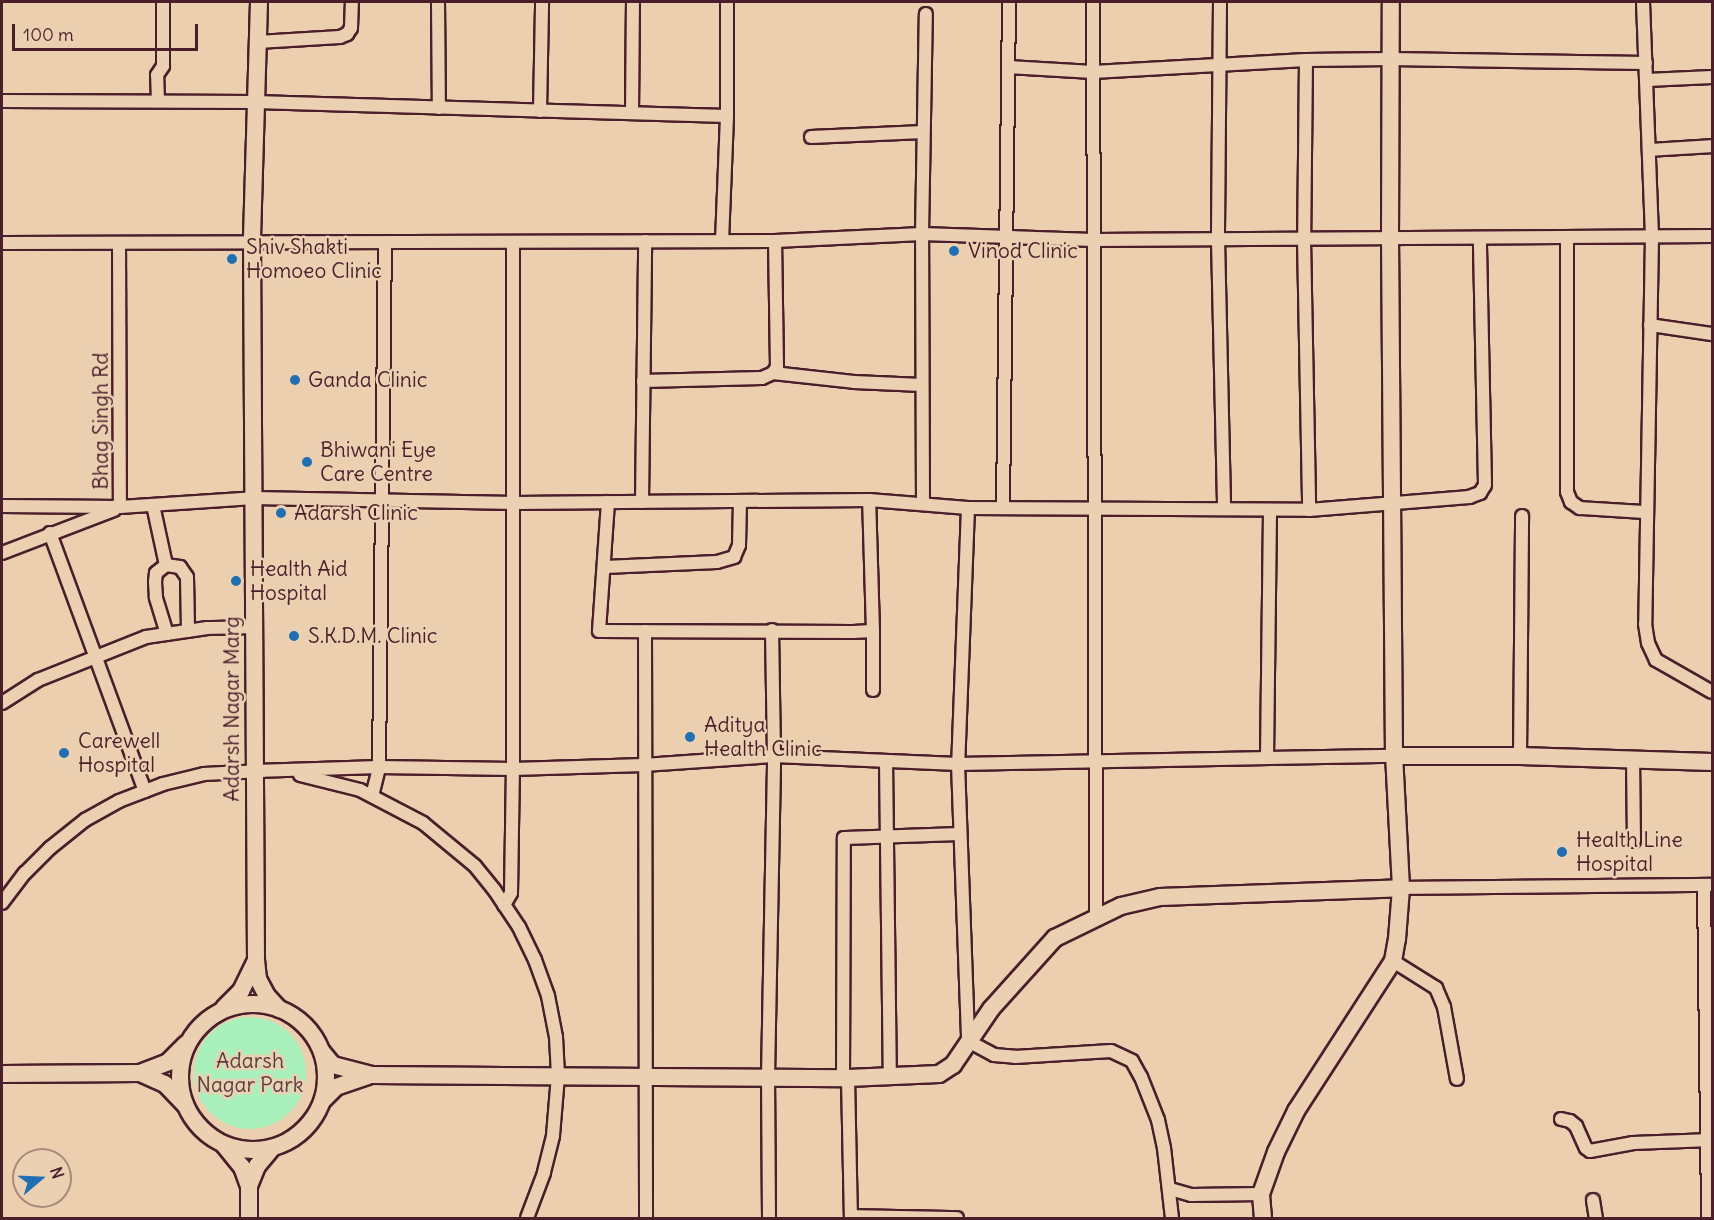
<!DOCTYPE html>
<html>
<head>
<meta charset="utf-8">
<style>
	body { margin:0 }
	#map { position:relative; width:1714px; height:1220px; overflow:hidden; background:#ebcfae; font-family:Delius,sans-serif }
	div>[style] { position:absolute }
	.green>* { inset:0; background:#aaf0bc }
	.round { border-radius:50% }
	.roads { filter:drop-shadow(2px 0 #4a1f2b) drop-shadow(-2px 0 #4a1f2b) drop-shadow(0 2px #4a1f2b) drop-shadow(0 -2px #4a1f2b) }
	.minor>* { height:12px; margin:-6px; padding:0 6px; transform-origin:6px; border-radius:6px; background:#ebd0b2 }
	.tertiary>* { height:16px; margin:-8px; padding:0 8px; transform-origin:8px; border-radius:8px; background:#ebd0b2 }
	.tertiary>.ring { margin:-8px; padding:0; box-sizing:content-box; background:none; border:16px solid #ebd0b2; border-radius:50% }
	.dots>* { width:16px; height:16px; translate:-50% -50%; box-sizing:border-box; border:3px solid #ebd0b2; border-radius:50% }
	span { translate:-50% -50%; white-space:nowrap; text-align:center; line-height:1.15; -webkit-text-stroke:5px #ebd0b2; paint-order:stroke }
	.poi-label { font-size:21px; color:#4a1f2b }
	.left { translate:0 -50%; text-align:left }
	.street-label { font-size:21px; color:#4a1f2b }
	.park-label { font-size:21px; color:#583e41 }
	.frame { position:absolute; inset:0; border:3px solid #4a1f2b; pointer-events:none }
	.north { position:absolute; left:12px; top:1148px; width:60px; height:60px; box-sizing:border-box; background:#ebd0b2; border:2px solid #ab897c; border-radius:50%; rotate:71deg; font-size:16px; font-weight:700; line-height:24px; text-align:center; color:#4a1f2b }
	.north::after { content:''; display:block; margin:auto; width:21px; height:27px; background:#1f6fb2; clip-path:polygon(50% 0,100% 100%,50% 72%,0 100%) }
	.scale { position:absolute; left:12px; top:24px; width:186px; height:27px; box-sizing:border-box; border:3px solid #4a1f2b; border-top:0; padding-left:8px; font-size:18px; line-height:21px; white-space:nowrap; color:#4a1f2b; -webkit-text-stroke:4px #ebd0b2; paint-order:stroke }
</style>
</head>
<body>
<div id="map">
	<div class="green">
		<i class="round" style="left:194px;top:1017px;width:112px;height:112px"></i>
	</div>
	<div class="roads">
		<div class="minor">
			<i style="left:438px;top:2px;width:106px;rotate:89.5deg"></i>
			<i style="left:1093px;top:2px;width:916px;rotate:89.81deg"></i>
			<i style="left:1220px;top:2px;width:237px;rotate:90.5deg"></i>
			<i style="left:1218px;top:239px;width:270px;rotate:88.7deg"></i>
			<i style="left:1643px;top:2px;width:235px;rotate:87.8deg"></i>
			<i style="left:1652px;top:237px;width:387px;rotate:91deg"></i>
			<i style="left:1645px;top:624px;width:19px;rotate:81deg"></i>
			<i style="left:1648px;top:643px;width:19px;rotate:65deg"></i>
			<i style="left:1656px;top:660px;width:64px;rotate:29.7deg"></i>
			<i style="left:258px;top:42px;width:82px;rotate:-3.5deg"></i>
			<i style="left:340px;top:37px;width:8px;rotate:-23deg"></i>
			<i style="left:347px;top:34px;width:7px;rotate:-56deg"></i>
			<i style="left:351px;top:28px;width:26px;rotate:-88deg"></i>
			<i style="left:1306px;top:60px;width:179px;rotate:90.6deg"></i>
			<i style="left:1304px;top:239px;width:271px;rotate:88.9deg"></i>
			<i style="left:1008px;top:67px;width:85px;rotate:3.4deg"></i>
			<i style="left:1093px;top:72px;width:213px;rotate:-3.2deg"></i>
			<i style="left:1306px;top:60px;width:85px;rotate:-0.7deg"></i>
			<i style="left:1391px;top:59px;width:255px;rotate:0.9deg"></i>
			<i style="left:1647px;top:80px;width:65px;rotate:-2.6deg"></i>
			<i style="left:2px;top:101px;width:253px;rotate:0.2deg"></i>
			<i style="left:255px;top:102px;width:472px;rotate:1.7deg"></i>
			<i style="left:158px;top:101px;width:26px;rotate:-92deg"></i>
			<i style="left:157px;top:75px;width:11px;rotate:-56deg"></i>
			<i style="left:163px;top:66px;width:64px;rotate:-90deg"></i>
			<i style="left:540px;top:111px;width:109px;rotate:-88.9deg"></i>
			<i style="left:632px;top:113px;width:111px;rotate:-89.5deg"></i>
			<i style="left:811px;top:137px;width:112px;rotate:-2.6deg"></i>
			<i style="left:1649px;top:150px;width:63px;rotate:-3.6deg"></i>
			<i style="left:1567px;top:237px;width:255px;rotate:90deg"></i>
			<i style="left:1567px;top:492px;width:11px;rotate:68deg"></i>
			<i style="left:1571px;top:502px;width:11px;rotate:34deg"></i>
			<i style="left:1580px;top:508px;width:66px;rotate:3.5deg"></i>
			<i style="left:722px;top:241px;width:125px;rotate:-87.7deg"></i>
			<i style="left:727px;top:116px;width:114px;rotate:-90deg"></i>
			<i style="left:2px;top:243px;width:773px;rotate:-0.15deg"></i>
			<i style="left:775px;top:241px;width:147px;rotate:-2.7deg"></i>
			<i style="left:922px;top:234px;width:171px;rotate:2deg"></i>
			<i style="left:1093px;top:240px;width:619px;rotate:-0.37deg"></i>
			<i style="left:119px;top:243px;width:264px;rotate:89.8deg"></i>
			<i style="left:1650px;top:325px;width:63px;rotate:8.3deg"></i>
			<i style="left:773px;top:373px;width:81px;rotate:6.3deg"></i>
			<i style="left:854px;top:382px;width:68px;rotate:2.5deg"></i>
			<i style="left:643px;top:381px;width:119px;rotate:-1.4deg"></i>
			<i style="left:762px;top:378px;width:12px;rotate:-24deg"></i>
			<i style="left:773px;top:373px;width:7px;rotate:-56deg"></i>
			<i style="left:777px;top:367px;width:126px;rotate:-90.9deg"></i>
			<i style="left:608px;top:502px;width:129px;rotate:94deg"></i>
			<i style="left:599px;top:631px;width:254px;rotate:0.2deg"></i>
			<i style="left:853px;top:632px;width:20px;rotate:-3deg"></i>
			<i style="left:873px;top:631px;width:131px;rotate:-91.7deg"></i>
			<i style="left:642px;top:502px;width:261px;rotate:-89.3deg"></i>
			<i style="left:923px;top:503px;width:269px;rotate:-90.2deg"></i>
			<i style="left:922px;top:234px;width:220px;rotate:-89deg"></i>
			<i style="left:153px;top:505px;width:61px;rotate:77.8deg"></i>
			<i style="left:2px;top:506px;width:118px;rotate:0.5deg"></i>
			<i style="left:120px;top:507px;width:134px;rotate:-3.8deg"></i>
			<i style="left:254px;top:498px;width:261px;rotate:1.1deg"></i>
			<i style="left:515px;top:503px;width:354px;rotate:-0.5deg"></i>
			<i style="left:869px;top:500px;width:99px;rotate:4.6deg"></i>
			<i style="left:968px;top:508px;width:341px;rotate:0.3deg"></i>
			<i style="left:1309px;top:510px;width:161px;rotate:-4.6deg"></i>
			<i style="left:1469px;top:497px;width:12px;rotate:-20deg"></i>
			<i style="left:1480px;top:493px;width:9px;rotate:-58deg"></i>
			<i style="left:1485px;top:485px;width:247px;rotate:-91.2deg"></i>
			<i style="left:1003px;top:507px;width:505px;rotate:-89.32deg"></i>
			<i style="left:968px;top:508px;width:256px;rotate:92.2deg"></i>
			<i style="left:958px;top:764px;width:277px;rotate:87.9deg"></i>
			<i style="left:968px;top:1041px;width:30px;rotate:28deg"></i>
			<i style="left:994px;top:1055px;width:21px;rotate:5deg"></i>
			<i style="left:1015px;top:1057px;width:96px;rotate:-3.6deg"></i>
			<i style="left:1111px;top:1051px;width:23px;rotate:25deg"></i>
			<i style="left:1132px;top:1061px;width:18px;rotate:61deg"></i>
			<i style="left:1141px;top:1077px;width:46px;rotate:68.4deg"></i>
			<i style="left:1158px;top:1120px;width:29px;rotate:78deg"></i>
			<i style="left:1164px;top:1148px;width:70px;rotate:83.5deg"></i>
			<i style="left:50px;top:533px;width:275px;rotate:69.8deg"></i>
			<i style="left:2px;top:553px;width:120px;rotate:-21deg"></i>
			<i style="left:605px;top:567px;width:112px;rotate:-2.6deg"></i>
			<i style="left:717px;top:562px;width:18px;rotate:-16deg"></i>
			<i style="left:734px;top:557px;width:13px;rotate:-67deg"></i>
			<i style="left:739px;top:545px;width:44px;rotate:-88.7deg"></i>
			<i style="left:645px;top:631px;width:587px;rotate:89.9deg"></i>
			<i style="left:873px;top:631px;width:59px;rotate:90deg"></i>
			<i style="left:167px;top:634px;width:39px;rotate:-107deg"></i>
			<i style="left:156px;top:597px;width:15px;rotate:-94deg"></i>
			<i style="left:155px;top:582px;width:9px;rotate:-84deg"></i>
			<i style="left:156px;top:573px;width:13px;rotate:-39deg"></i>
			<i style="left:166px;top:565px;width:14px;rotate:8deg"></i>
			<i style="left:180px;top:567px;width:12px;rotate:55deg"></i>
			<i style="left:187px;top:577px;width:54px;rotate:88.9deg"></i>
			<i style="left:2px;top:703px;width:43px;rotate:-32.6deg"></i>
			<i style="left:38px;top:680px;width:116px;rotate:-21.7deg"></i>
			<i style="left:146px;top:637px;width:62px;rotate:-8.4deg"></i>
			<i style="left:207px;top:628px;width:47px;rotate:-1.2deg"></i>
			<i style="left:1520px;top:756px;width:240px;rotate:-89.5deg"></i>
			<i style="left:1267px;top:758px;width:248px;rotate:-89.3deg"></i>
			<i style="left:1633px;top:759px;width:82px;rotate:89.3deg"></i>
			<i style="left:886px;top:761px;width:315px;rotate:89.3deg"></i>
			<i style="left:255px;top:771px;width:124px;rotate:-1.8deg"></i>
			<i style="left:379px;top:767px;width:134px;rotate:0.9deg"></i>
			<i style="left:513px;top:769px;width:131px;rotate:-1.7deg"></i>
			<i style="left:644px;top:765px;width:130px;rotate:-4deg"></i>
			<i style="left:774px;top:756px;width:184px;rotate:2.5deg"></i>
			<i style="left:958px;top:764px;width:436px;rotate:-1.1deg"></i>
			<i style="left:300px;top:775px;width:62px;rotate:14deg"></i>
			<i style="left:360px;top:790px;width:71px;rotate:27.6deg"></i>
			<i style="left:423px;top:823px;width:67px;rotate:39.6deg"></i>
			<i style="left:475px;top:866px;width:32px;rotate:51deg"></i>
			<i style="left:495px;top:891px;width:43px;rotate:56.3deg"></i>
			<i style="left:519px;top:927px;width:37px;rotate:64deg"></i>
			<i style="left:535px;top:960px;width:38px;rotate:70deg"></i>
			<i style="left:548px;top:996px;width:42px;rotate:79deg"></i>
			<i style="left:556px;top:1037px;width:39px;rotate:87deg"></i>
			<i style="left:558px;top:1076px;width:60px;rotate:94.8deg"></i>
			<i style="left:553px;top:1136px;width:38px;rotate:104deg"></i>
			<i style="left:544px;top:1173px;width:48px;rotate:110.7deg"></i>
			<i style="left:372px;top:796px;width:30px;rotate:-76deg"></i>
			<i style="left:379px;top:767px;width:525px;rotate:-89.35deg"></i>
			<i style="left:1704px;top:885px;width:333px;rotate:89.3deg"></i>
			<i style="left:1401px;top:888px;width:311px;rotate:-0.6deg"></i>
			<i style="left:2px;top:903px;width:38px;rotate:-53deg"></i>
			<i style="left:25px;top:873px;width:35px;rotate:-45deg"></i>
			<i style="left:50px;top:848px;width:45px;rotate:-38.7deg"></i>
			<i style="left:85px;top:820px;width:39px;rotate:-29deg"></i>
			<i style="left:119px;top:801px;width:47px;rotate:-21.1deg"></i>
			<i style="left:163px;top:784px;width:42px;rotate:-13.7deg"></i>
			<i style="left:204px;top:774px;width:58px;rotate:-3deg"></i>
			<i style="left:504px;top:905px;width:14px;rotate:-60deg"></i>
			<i style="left:511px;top:893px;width:124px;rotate:-89.1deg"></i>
			<i style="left:513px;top:769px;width:527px;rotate:-90deg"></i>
			<i style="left:1393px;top:961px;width:51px;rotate:32.1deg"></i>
			<i style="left:1436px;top:988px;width:21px;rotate:67deg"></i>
			<i style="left:1444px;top:1007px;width:73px;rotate:79.8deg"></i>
			<i style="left:843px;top:1078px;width:240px;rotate:-89.8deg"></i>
			<i style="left:844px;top:838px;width:116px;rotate:-2deg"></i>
			<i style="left:848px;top:1078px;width:140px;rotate:88.8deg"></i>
			<i style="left:1561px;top:1119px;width:9px;rotate:13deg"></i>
			<i style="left:1570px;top:1121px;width:8px;rotate:40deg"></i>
			<i style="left:1576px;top:1126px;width:24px;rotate:66deg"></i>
			<i style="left:1586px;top:1148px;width:5px;rotate:37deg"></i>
			<i style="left:1590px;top:1151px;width:44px;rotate:-10.5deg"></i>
			<i style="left:1633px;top:1143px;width:78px;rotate:-2.2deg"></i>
			<i style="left:1170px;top:1189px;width:22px;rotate:16deg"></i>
			<i style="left:1191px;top:1195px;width:70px;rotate:-0.8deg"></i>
			<i style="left:1593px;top:1200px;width:18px;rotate:81deg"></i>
			<i style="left:851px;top:1216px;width:106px;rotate:1.1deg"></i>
			<i style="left:769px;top:1218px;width:141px;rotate:-90.4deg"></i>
			<i style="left:768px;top:1077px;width:321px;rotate:-88.9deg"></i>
			<i style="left:774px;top:756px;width:126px;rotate:-90.9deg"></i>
		</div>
		<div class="tertiary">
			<i style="left:259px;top:2px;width:241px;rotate:91.7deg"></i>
			<i style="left:252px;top:243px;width:717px;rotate:89.68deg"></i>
			<i style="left:256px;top:960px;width:19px;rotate:84deg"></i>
			<i style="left:258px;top:979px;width:19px;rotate:62deg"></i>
			<i style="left:267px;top:996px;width:18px;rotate:47deg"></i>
			<i style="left:1394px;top:756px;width:126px"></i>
			<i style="left:1520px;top:756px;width:192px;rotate:1.8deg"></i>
			<i class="ring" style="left:180px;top:1004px;width:130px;height:130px"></i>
			<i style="left:224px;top:1008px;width:24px;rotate:-45deg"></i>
			<i style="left:241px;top:991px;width:34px;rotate:-64deg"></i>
			<i style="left:322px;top:1052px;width:17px;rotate:50deg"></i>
			<i style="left:333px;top:1065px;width:40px;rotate:14.4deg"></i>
			<i style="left:372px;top:1075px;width:476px;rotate:0.4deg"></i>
			<i style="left:848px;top:1078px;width:91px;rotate:-2.5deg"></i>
			<i style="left:939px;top:1074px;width:17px;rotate:-33deg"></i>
			<i style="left:953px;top:1065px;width:68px;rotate:-55.8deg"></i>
			<i style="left:991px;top:1009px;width:96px;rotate:-48deg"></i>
			<i style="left:1055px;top:938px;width:73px;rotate:-25.9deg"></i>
			<i style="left:1121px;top:906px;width:40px;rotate:-13deg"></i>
			<i style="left:1160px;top:897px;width:241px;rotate:-2.1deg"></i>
			<i style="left:140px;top:1073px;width:27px;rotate:24deg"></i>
			<i style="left:165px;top:1084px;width:29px;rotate:46deg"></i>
			<i style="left:2px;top:1074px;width:138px;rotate:-0.4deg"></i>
			<i style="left:140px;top:1073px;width:30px;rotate:-21deg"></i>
			<i style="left:168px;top:1062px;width:25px;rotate:-45deg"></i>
			<i style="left:323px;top:1100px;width:18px;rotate:-45deg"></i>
			<i style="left:336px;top:1087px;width:34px;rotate:-19deg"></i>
			<i style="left:224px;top:1145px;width:28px;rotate:51deg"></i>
			<i style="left:242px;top:1167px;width:20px;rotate:70deg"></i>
			<i style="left:249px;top:1186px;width:32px;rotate:90deg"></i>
			<i style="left:249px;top:1186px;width:22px;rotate:-68deg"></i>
			<i style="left:257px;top:1166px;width:23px;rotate:-50deg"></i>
			<i style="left:1263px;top:1218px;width:24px;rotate:-95deg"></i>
			<i style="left:1261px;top:1194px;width:45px;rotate:-70.3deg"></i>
			<i style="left:1276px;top:1152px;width:46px;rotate:-64deg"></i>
			<i style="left:1296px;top:1111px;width:179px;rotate:-57.1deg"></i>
			<i style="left:1393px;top:961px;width:22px;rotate:-80deg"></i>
			<i style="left:1397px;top:939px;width:51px;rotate:-85.5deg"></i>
			<i style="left:1401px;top:888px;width:132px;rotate:-93deg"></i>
			<i style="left:1394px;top:756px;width:518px;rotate:-90.44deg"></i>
			<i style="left:1390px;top:238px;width:236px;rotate:-89.8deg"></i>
		</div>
	</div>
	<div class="dots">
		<i style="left:954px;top:251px;background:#1f6fb2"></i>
		<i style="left:232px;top:259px;background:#1f6fb2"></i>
		<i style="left:295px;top:380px;background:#1f6fb2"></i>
		<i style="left:307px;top:462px;background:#1f6fb2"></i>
		<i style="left:281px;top:513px;background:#1f6fb2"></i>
		<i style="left:236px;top:581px;background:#1f6fb2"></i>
		<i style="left:294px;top:636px;background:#1f6fb2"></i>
		<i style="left:690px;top:737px;background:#1f6fb2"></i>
		<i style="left:64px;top:753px;background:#1f6fb2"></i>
		<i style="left:1562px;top:852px;background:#1f6fb2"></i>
	</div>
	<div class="poi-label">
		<span class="left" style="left:246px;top:259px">Shiv Shakti<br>Homoeo Clinic</span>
		<span class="left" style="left:968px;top:251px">Vinod Clinic</span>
		<span class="left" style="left:308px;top:380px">Ganda Clinic</span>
		<span class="left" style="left:320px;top:462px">Bhiwani Eye<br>Care Centre</span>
		<span class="left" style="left:294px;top:513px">Adarsh Clinic</span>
		<span class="left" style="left:250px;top:581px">Health Aid<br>Hospital</span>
		<span class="left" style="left:308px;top:636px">S.K.D.M. Clinic</span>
		<span class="left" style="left:704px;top:737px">Aditya<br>Health Clinic</span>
		<span class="left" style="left:78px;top:753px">Carewell<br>Hospital</span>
		<span class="left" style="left:1576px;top:852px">Health Line<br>Hospital</span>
	</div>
	<div class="street-label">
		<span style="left:101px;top:421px;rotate:-90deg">Bhag Singh Rd</span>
		<span style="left:232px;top:709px;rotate:-90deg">Adarsh Nagar Marg</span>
	</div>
	<div class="park-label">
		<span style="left:250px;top:1073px">Adarsh<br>Nagar Park</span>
	</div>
	<div class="frame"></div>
	<div class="north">N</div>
	<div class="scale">100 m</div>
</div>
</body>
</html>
